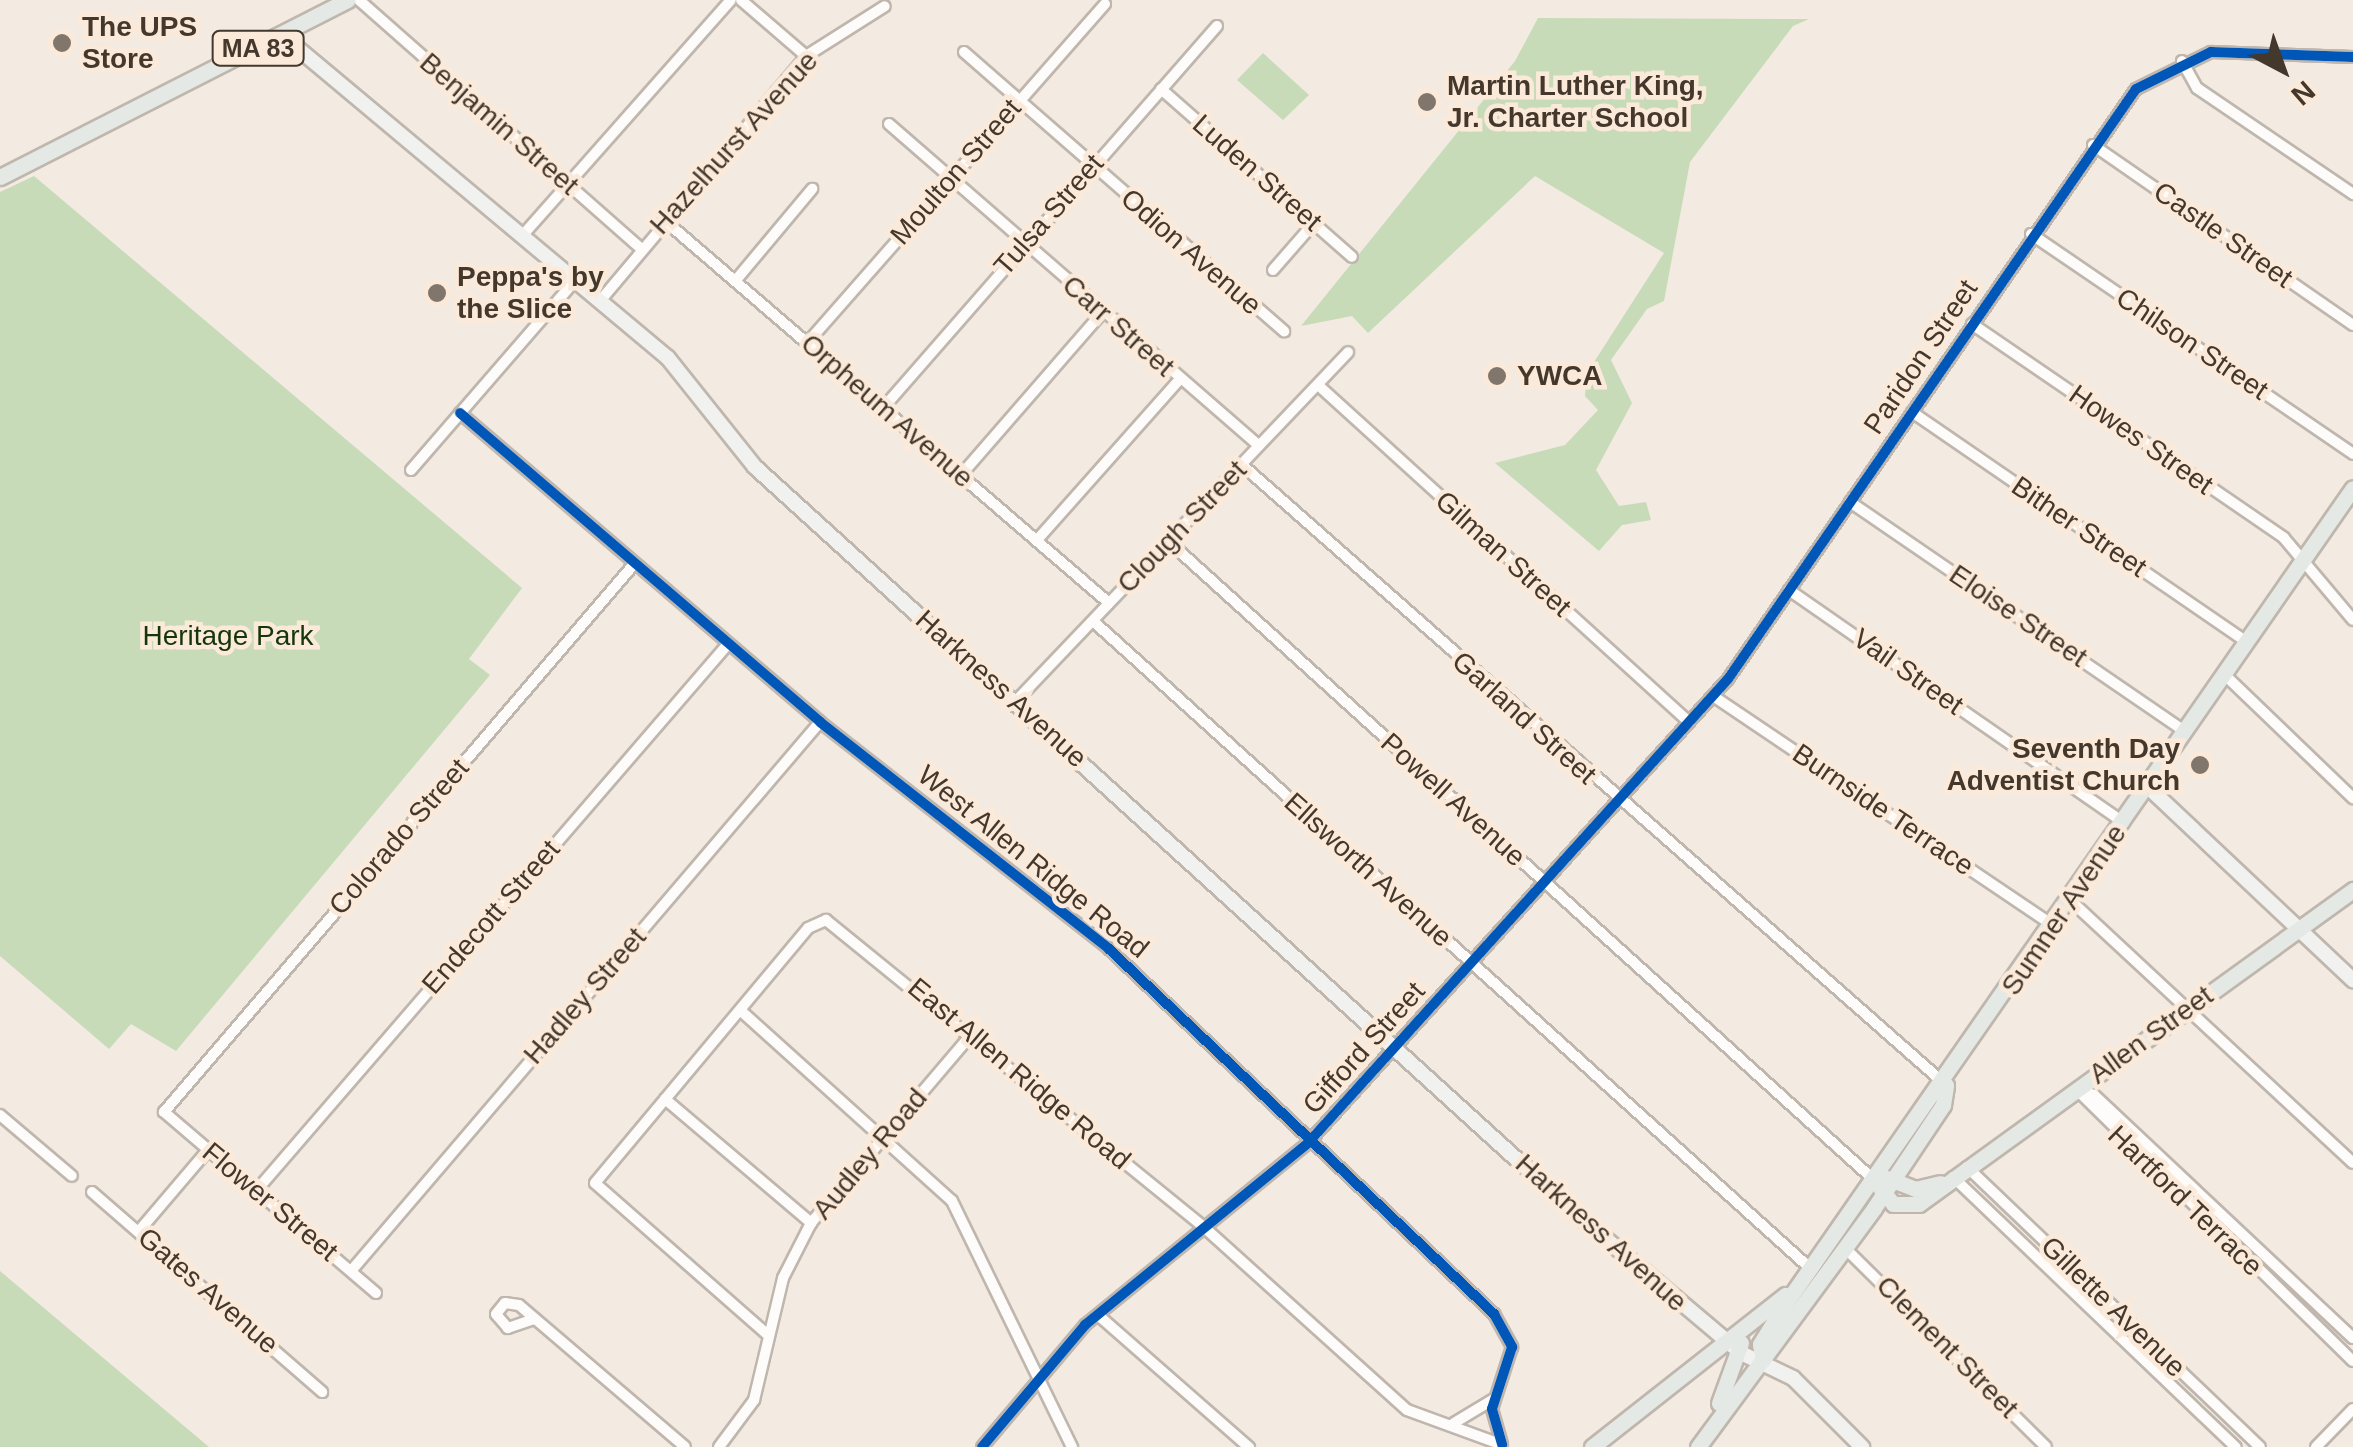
<!DOCTYPE html>
<html>
<head>
<meta charset="utf-8">
<style>
	body { margin:0 }
	#map { position:relative; width:2353px; height:1447px; overflow:hidden; background:#f3eae1; font-family:Helvetica,sans-serif }
	div>[style] { position:absolute }
	.green>* { inset:0; background:#c8dbb9 }
	.roads { filter:drop-shadow(2px 0 #bfb6ad) drop-shadow(-2px 0 #bfb6ad) drop-shadow(0 2px #bfb6ad) drop-shadow(0 -2px #bfb6ad) }
	.street>* { height:10px; margin:-5px; padding:0 5px; transform-origin:5px; border-radius:5px; background:#fdfcfa }
	.secondary>* { height:14px; margin:-7px; padding:0 7px; transform-origin:7px; border-radius:7px; background:#f1f2f0 }
	.primary>* { height:15px; margin:-7.5px; padding:0 7.5px; transform-origin:7.5px; border-radius:7.5px; background:#e5e9e5 }
	.cycleway>* { height:10px; margin:-5px; padding:0 5px; transform-origin:5px; border-radius:5px; background:#0057b8 }
	.dots>* { width:28px; height:28px; translate:-50% -50%; box-sizing:border-box; border:5px solid #fbead9; border-radius:50% }
	span { translate:-50% -50%; white-space:nowrap; text-align:center; line-height:1.15; -webkit-text-stroke:9px #fbead9; paint-order:stroke }
	.shield-label span { padding:2px 8px; background:#fbead9; border:2px solid; border-radius:8px; -webkit-text-stroke-width:0 }
	.shield-label { font-size:25px; color:#44382d; font-weight:700 }
	.poi-label { font-size:28px; color:#44382d; font-weight:700 }
	.left { translate:0 -50%; text-align:left }
	.right { translate:-100% -50%; text-align:right }
	.street-label { font-size:28px; color:#44382d }
	.park-label { font-size:28px; color:#15360a }
	.north { position:absolute; left:2233px; top:20px; width:100px; height:100px; -webkit-text-stroke:8px #fbead9; paint-order:stroke; rotate:139deg; font-size:28px; font-weight:700; line-height:40px; text-align:center; color:#44382d }
	.north::after { content:''; display:block; margin:auto; width:35px; height:45px; background:#44382d; clip-path:polygon(50% 0,100% 100%,50% 72%,0 100%) }
</style>
</head>
<body>
<div id="map">
	<div class="green">
		<i style="clip-path:polygon(1538px 18px,1809px 19px,1793px 26px,1690px 162px,1664px 301px,1647px 309px,1611px 360px,1632px 403px,1596px 470px,1619px 506px,1646px 502px,1651px 520px,1622px 525px,1599px 551px,1495px 463px,1565px 445px,1598px 410px,1585px 396px,1587px 373px,1664px 253px,1535px 176px,1368px 333px,1352px 316px,1301px 326px,1515px 61px)"></i>
		<i style="clip-path:polygon(1263px 53px,1309px 95px,1283px 120px,1237px 80px)"></i>
		<i style="clip-path:polygon(34px 176px,522px 588px,469px 659px,490px 675px,176px 1051px,131px 1024px,109px 1049px,0 956px,0 192px)"></i>
		<i style="clip-path:polygon(0 1271px,209px 1447px,0 1447px)"></i>
	</div>
	<div class="roads">
		<div class="street">
			<i style="left:359px;top:0;width:375px;rotate:41.4deg"></i>
			<i style="left:741px;top:0;width:86px;rotate:40.7deg"></i>
			<i style="left:964px;top:52px;width:425px;rotate:41.1deg"></i>
			<i style="left:2182px;top:61px;width:31px;rotate:61deg"></i>
			<i style="left:2197px;top:88px;width:189px;rotate:34.2deg"></i>
			<i style="left:1161px;top:89px;width:254px;rotate:41.3deg"></i>
			<i style="left:889px;top:124px;width:490px;rotate:41deg"></i>
			<i style="left:2093px;top:145px;width:316px;rotate:34.7deg"></i>
			<i style="left:664px;top:220px;width:587px;rotate:40.72deg"></i>
			<i style="left:2031px;top:234px;width:390px;rotate:34.3deg"></i>
			<i style="left:522px;top:236px;width:315px;rotate:-48.5deg"></i>
			<i style="left:1273px;top:270px;width:62px;rotate:-48.9deg"></i>
			<i style="left:736px;top:280px;width:119px;rotate:-50.1deg"></i>
			<i style="left:600px;top:301px;width:320px;rotate:-49.9deg"></i>
			<i style="left:806px;top:56px;width:93px;rotate:-32.3deg"></i>
			<i style="left:1972px;top:324px;width:378px;rotate:34.4deg"></i>
			<i style="left:2284px;top:538px;width:107px;rotate:49.9deg"></i>
			<i style="left:808px;top:342px;width:450px;rotate:-48.7deg"></i>
			<i style="left:1318px;top:385px;width:501px;rotate:42.25deg"></i>
			<i style="left:884px;top:407px;width:506px;rotate:-48.85deg"></i>
			<i style="left:1912px;top:412px;width:406px;rotate:34.5deg"></i>
			<i style="left:460px;top:413px;width:474px;rotate:40.6deg"></i>
			<i style="left:820px;top:722px;width:367px;rotate:38.1deg"></i>
			<i style="left:1109px;top:949px;width:531px;rotate:43.47deg"></i>
			<i style="left:1494px;top:1314px;width:38px;rotate:61deg"></i>
			<i style="left:1512px;top:1347px;width:65px;rotate:107.9deg"></i>
			<i style="left:1492px;top:1409px;width:37px;rotate:74deg"></i>
			<i style="left:1241px;top:464px;width:938px;rotate:41.37deg"></i>
			<i style="left:411px;top:470px;width:250px;rotate:-49.1deg"></i>
			<i style="left:961px;top:475px;width:215px;rotate:-49deg"></i>
			<i style="left:1850px;top:502px;width:407px;rotate:34.4deg"></i>
			<i style="left:1037px;top:540px;width:214px;rotate:-48.4deg"></i>
			<i style="left:1167px;top:540px;width:952px;rotate:42.15deg"></i>
			<i style="left:1789px;top:590px;width:408px;rotate:34.8deg"></i>
			<i style="left:1093px;top:621px;width:969px;rotate:42.07deg"></i>
			<i style="left:2225px;top:675px;width:178px;rotate:43.9deg"></i>
			<i style="left:1713px;top:696px;width:409px;rotate:34deg"></i>
			<i style="left:1015px;top:702px;width:483px;rotate:-46.4deg"></i>
			<i style="left:2070px;top:900px;width:386px;rotate:42.9deg"></i>
			<i style="left:740px;top:1010px;width:285px;rotate:42deg"></i>
			<i style="left:952px;top:1201px;width:274px;rotate:64deg"></i>
			<i style="left:2076px;top:1089px;width:388px;rotate:44.5deg"></i>
			<i style="left:2077px;top:1089px;width:18px;rotate:19deg"></i>
			<i style="left:2094px;top:1095px;width:355px;rotate:43.2deg"></i>
			<i style="left:665px;top:1099px;width:192px;rotate:40.3deg"></i>
			<i style="left:0;top:1115px;width:94px;rotate:40.3deg"></i>
			<i style="left:1967px;top:1167px;width:405px;rotate:43.7deg"></i>
			<i style="left:1953px;top:1177px;width:391px;rotate:43.7deg"></i>
			<i style="left:256px;top:1191px;width:722px;rotate:-49.21deg"></i>
			<i style="left:92px;top:1192px;width:305px;rotate:41deg"></i>
			<i style="left:139px;top:1231px;width:106px;rotate:-49.6deg"></i>
			<i style="left:1846px;top:1249px;width:281px;rotate:44.7deg"></i>
			<i style="left:351px;top:1271px;width:722px;rotate:-49.49deg"></i>
			<i style="left:376px;top:1293px;width:279px;rotate:-139.5deg"></i>
			<i style="left:164px;top:1112px;width:723px;rotate:-49.37deg"></i>
			<i style="left:1098px;top:1315px;width:201px;rotate:41.2deg"></i>
			<i style="left:534px;top:1319px;width:28px;rotate:161deg"></i>
			<i style="left:508px;top:1328px;width:18px;rotate:-131deg"></i>
			<i style="left:496px;top:1314px;width:14px;rotate:-51deg"></i>
			<i style="left:505px;top:1303px;width:14px;rotate:8deg"></i>
			<i style="left:519px;top:1305px;width:218px;rotate:40.5deg"></i>
			<i style="left:768px;top:1335px;width:230px;rotate:-138.7deg"></i>
			<i style="left:595px;top:1183px;width:332px;rotate:-50.1deg"></i>
			<i style="left:808px;top:928px;width:20px;rotate:-24deg"></i>
			<i style="left:826px;top:920px;width:490px;rotate:39.1deg"></i>
			<i style="left:1206px;top:1229px;width:270px;rotate:42deg"></i>
			<i style="left:1407px;top:1410px;width:99px;rotate:20.1deg"></i>
			<i style="left:1454px;top:1423px;width:47px;rotate:-31deg"></i>
			<i style="left:719px;top:1447px;width:59px;rotate:-53.3deg"></i>
			<i style="left:754px;top:1400px;width:125px;rotate:-76.6deg"></i>
			<i style="left:783px;top:1278px;width:62px;rotate:-63deg"></i>
			<i style="left:811px;top:1223px;width:247px;rotate:-49.6deg"></i>
			<i style="left:982px;top:1447px;width:160px;rotate:-49.8deg"></i>
			<i style="left:1085px;top:1325px;width:286px;rotate:-39.2deg"></i>
			<i style="left:1307px;top:1144px;width:627px;rotate:-47.84deg"></i>
			<i style="left:1728px;top:679px;width:717px;rotate:-55.34deg"></i>
			<i style="left:2136px;top:89px;width:84px;rotate:-26.3deg"></i>
			<i style="left:2211px;top:52px;width:142px;rotate:2deg"></i>
			<i style="left:2316px;top:1447px;width:53px;rotate:-45.8deg"></i>
		</div>
		<div class="secondary">
			<i style="left:283px;top:36px;width:502px;rotate:39.91deg"></i>
			<i style="left:668px;top:358px;width:139px;rotate:51.4deg"></i>
			<i style="left:755px;top:467px;width:1115px;rotate:42.27deg"></i>
			<i style="left:1580px;top:1217px;width:211px;rotate:40.2deg"></i>
			<i style="left:1741px;top:1353px;width:58px;rotate:25.7deg"></i>
			<i style="left:1793px;top:1378px;width:98px;rotate:45deg"></i>
			<i style="left:2148px;top:787px;width:282px;rotate:43.3deg"></i>
		</div>
		<div class="primary">
			<i style="left:0;top:177px;width:390px;rotate:-27deg"></i>
			<i style="left:1887px;top:1178px;width:30px;rotate:21deg"></i>
			<i style="left:1915px;top:1189px;width:26px;rotate:-13deg"></i>
			<i style="left:1873px;top:1179px;width:32px;rotate:51deg"></i>
			<i style="left:1893px;top:1204px;width:26px"></i>
			<i style="left:1919px;top:1204px;width:536px;rotate:-35.89deg"></i>
			<i style="left:1763px;top:1360px;width:16px;rotate:-101deg"></i>
			<i style="left:1760px;top:1344px;width:40px;rotate:-58deg"></i>
			<i style="left:1781px;top:1310px;width:1001px;rotate:-55.17deg"></i>
			<i style="left:1719px;top:1403px;width:64px;rotate:-69.9deg"></i>
			<i style="left:1592px;top:1447px;width:246px;rotate:-38.2deg"></i>
			<i style="left:1698px;top:1447px;width:297px;rotate:-53.6deg"></i>
			<i style="left:1874px;top:1208px;width:124px;rotate:-56.2deg"></i>
			<i style="left:1943px;top:1105px;width:20px;rotate:-81deg"></i>
		</div>
	</div>
	<div class="cycleway">
		<i style="left:460px;top:413px;width:474px;rotate:40.6deg"></i>
		<i style="left:820px;top:722px;width:367px;rotate:38.1deg"></i>
		<i style="left:1109px;top:949px;width:531px;rotate:43.47deg"></i>
		<i style="left:1494px;top:1314px;width:38px;rotate:61deg"></i>
		<i style="left:1512px;top:1347px;width:65px;rotate:107.9deg"></i>
		<i style="left:1492px;top:1409px;width:37px;rotate:74deg"></i>
		<i style="left:982px;top:1447px;width:160px;rotate:-49.8deg"></i>
		<i style="left:1085px;top:1325px;width:286px;rotate:-39.2deg"></i>
		<i style="left:1307px;top:1144px;width:627px;rotate:-47.84deg"></i>
		<i style="left:1728px;top:679px;width:717px;rotate:-55.34deg"></i>
		<i style="left:2136px;top:89px;width:84px;rotate:-26.3deg"></i>
		<i style="left:2211px;top:52px;width:142px;rotate:2deg"></i>
	</div>
	<div class="dots">
		<i style="left:62px;top:43px;background:#81766c"></i>
		<i style="left:1427px;top:102px;background:#81766c"></i>
		<i style="left:437px;top:293px;background:#81766c"></i>
		<i style="left:1497px;top:376px;background:#81766c"></i>
		<i style="left:2200px;top:765px;background:#81766c"></i>
	</div>
	<div class="shield-label">
		<span style="left:258px;top:48px">MA 83</span>
	</div>
	<div class="poi-label">
		<span class="left" style="left:82px;top:43px">The UPS<br>Store</span>
		<span class="left" style="left:1447px;top:102px">Martin Luther King,<br>Jr. Charter School</span>
		<span class="left" style="left:457px;top:293px">Peppa's by<br>the Slice</span>
		<span class="left" style="left:1517px;top:376px">YWCA</span>
		<span class="right" style="left:2180px;top:765px">Seventh Day<br>Adventist Church</span>
	</div>
	<div class="street-label">
		<span style="left:499px;top:124px;rotate:41deg">Benjamin Street</span>
		<span style="left:734px;top:143px;rotate:-48deg">Hazelhurst Avenue</span>
		<span style="left:956px;top:172px;rotate:-49deg">Moulton Street</span>
		<span style="left:1257px;top:173px;rotate:41deg">Luden Street</span>
		<span style="left:1049px;top:215px;rotate:-49deg">Tulsa Street</span>
		<span style="left:2223px;top:235px;rotate:35deg">Castle Street</span>
		<span style="left:1191px;top:252px;rotate:41deg">Odion Avenue</span>
		<span style="left:1118px;top:326px;rotate:41deg">Carr Street</span>
		<span style="left:2192px;top:344px;rotate:34deg">Chilson Street</span>
		<span style="left:1921px;top:357px;rotate:-56deg">Paridon Street</span>
		<span style="left:887px;top:411px;rotate:41deg">Orpheum Avenue</span>
		<span style="left:2141px;top:440px;rotate:35deg">Howes Street</span>
		<span style="left:1182px;top:527px;rotate:-46deg">Clough Street</span>
		<span style="left:2079px;top:527px;rotate:34deg">Bither Street</span>
		<span style="left:1503px;top:554px;rotate:42deg">Gilman Street</span>
		<span style="left:2018px;top:616px;rotate:34deg">Eloise Street</span>
		<span style="left:1908px;top:672px;rotate:35deg">Vail Street</span>
		<span style="left:1001px;top:689px;rotate:42deg">Harkness Avenue</span>
		<span style="left:1524px;top:718px;rotate:42deg">Garland Street</span>
		<span style="left:1453px;top:800px;rotate:42deg">Powell Avenue</span>
		<span style="left:1883px;top:810px;rotate:34deg">Burnside Terrace</span>
		<span style="left:399px;top:837px;rotate:-49deg">Colorado Street</span>
		<span style="left:1033px;top:862px;rotate:39deg">West Allen Ridge Road</span>
		<span style="left:1368px;top:870px;rotate:42deg">Ellsworth Avenue</span>
		<span style="left:2064px;top:910px;rotate:-56deg">Sumner Avenue</span>
		<span style="left:491px;top:917px;rotate:-49deg">Endecott Street</span>
		<span style="left:585px;top:996px;rotate:-49deg">Hadley Street</span>
		<span style="left:2151px;top:1035px;rotate:-36deg">Allen Street</span>
		<span style="left:1364px;top:1048px;rotate:-48deg">Gifford Street</span>
		<span style="left:1019px;top:1074px;rotate:40deg">East Allen Ridge Road</span>
		<span style="left:870px;top:1154px;rotate:-50deg">Audley Road</span>
		<span style="left:2185px;top:1201px;rotate:44deg">Hartford Terrace</span>
		<span style="left:270px;top:1202px;rotate:40deg">Flower Street</span>
		<span style="left:1601px;top:1233px;rotate:42deg">Harkness Avenue</span>
		<span style="left:208px;top:1291px;rotate:41deg">Gates Avenue</span>
		<span style="left:2113px;top:1307px;rotate:44deg">Gillette Avenue</span>
		<span style="left:1947px;top:1347px;rotate:45deg">Clement Street</span>
	</div>
	<div class="park-label">
		<span style="left:228px;top:636px">Heritage Park</span>
	</div>
	<div class="north">N</div>
</div>
</body>
</html>
